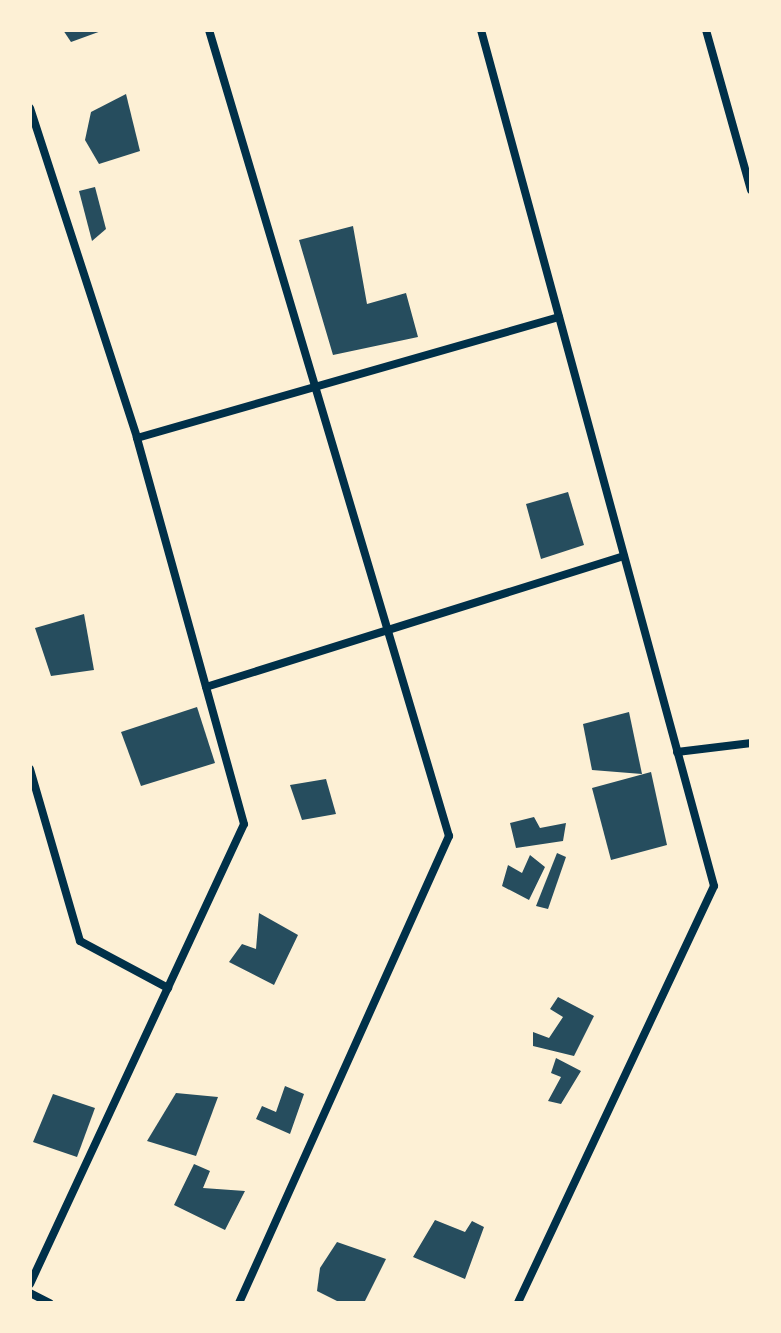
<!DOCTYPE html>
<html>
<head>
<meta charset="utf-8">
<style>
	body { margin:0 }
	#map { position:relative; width:781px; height:1333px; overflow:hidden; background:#fdf0d5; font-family:Manrope,sans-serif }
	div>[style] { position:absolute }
	.building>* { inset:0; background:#264d5e }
	.minor>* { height:8px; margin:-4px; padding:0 4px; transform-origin:4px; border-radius:4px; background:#003049 }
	span { translate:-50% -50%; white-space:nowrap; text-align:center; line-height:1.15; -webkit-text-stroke:6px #fdf0d5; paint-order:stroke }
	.frame { position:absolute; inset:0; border:32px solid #fdf0d5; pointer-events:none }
</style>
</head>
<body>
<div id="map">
	<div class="building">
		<i style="clip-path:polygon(63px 30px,104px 30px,71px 42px)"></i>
		<i style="clip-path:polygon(126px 94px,140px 151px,99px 164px,85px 140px,91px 112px)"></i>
		<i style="clip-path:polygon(95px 187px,106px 229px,92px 241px,79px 191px)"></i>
		<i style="clip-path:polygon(353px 226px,367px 304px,406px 293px,418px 337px,333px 355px,299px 240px)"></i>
		<i style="clip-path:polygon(568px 492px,584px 545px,541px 559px,526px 504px)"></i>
		<i style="clip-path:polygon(84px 614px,94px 670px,51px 676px,35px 628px)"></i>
		<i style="clip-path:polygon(197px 707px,215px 763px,141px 786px,121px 732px)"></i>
		<i style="clip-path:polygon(629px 712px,642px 774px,592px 770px,583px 724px)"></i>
		<i style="clip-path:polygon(651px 772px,667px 845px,611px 860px,592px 788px)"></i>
		<i style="clip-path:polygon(326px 779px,336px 814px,302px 820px,290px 785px)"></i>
		<i style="clip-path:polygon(534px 817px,540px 828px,566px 823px,563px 841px,516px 848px,510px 823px)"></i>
		<i style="clip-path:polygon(557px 853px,566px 857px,548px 909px,536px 906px)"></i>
		<i style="clip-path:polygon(530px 855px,545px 867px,529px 900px,502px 886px,508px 865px,522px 873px)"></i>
		<i style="clip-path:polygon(259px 913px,298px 935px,274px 985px,229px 962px,242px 944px,256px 949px)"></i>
		<i style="clip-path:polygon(558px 997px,594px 1016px,574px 1056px,533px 1046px,533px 1032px,549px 1038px,563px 1017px,550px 1009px)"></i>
		<i style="clip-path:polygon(556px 1058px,581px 1071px,561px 1104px,548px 1101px,561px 1077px,551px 1073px)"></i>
		<i style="clip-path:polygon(285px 1086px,304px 1094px,290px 1134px,256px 1119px,262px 1106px,276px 1112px)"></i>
		<i style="clip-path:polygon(176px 1093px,218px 1097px,196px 1156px,147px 1141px)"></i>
		<i style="clip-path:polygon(53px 1094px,95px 1108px,77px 1157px,33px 1142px)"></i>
		<i style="clip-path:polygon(194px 1164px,210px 1171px,203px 1188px,245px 1191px,225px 1230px,174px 1205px)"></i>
		<i style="clip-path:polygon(435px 1220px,465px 1232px,472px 1221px,484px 1227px,465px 1279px,413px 1257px)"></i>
		<i style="clip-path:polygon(337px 1242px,386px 1259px,364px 1303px,341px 1303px,317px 1291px,320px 1268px)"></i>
	</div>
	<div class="minor">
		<i style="left:209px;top:30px;width:841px;rotate:73.42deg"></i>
		<i style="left:449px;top:836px;width:512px;rotate:114.21deg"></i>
		<i style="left:481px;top:30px;width:887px;rotate:74.77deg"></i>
		<i style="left:714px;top:886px;width:461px;rotate:115.2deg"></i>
		<i style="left:706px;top:30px;width:166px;rotate:74.3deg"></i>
		<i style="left:30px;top:108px;width:347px;rotate:72deg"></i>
		<i style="left:137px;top:438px;width:439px;rotate:-16deg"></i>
		<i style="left:206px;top:687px;width:438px;rotate:-17.4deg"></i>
		<i style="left:677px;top:752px;width:75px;rotate:-6.9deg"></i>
		<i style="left:30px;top:769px;width:179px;rotate:73.8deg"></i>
		<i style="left:80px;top:941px;width:100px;rotate:28.1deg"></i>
		<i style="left:30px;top:1284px;width:507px;rotate:-65.05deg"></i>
		<i style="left:244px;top:824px;width:401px;rotate:-105.5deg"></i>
		<i style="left:30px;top:1293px;width:22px;rotate:27deg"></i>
	</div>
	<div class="frame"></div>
</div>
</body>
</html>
